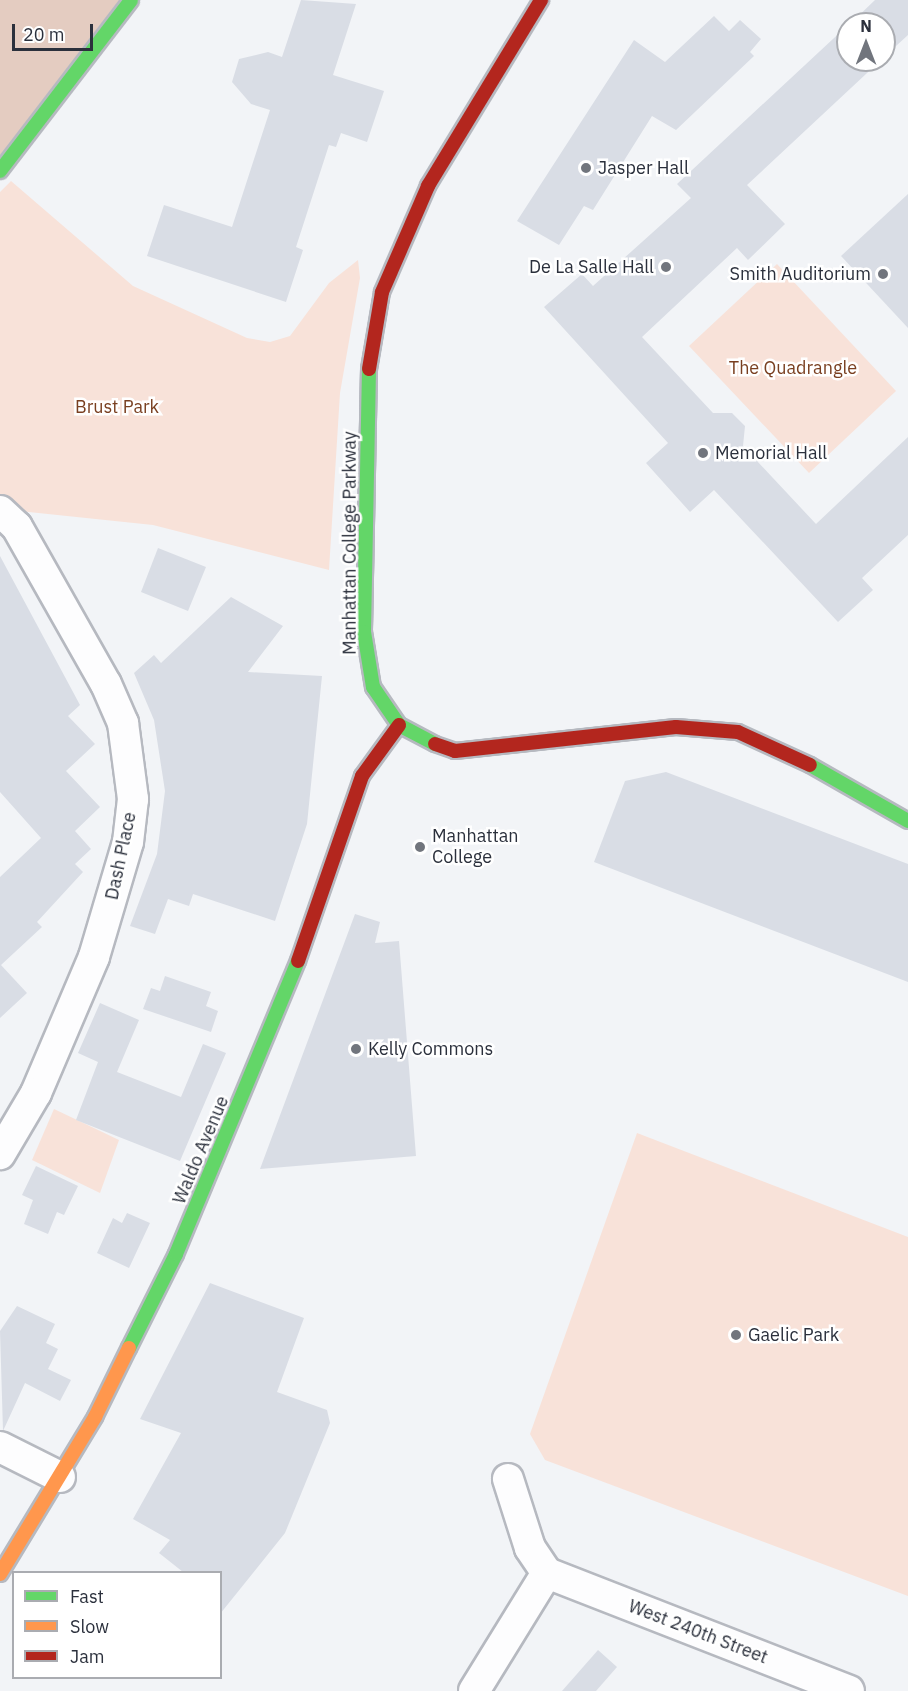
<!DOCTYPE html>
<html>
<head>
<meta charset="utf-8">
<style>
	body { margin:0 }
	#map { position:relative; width:908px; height:1691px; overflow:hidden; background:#f2f4f7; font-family:"IBM Plex Sans",sans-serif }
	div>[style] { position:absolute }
	.green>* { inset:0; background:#f8e2d9 }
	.forest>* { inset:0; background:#e4ccc1 }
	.building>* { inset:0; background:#d9dde5 }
	.roads { filter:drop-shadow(2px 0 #b6b9c0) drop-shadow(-2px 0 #b6b9c0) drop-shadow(0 2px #b6b9c0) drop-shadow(0 -2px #b6b9c0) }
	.street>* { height:30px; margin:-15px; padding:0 15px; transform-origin:15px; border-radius:15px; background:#fdfdfe }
	.fast>* { height:14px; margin:-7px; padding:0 7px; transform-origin:7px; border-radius:7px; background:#63d668 }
	.slow>* { height:14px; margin:-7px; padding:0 7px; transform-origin:7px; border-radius:7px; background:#ff974d }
	.jam>* { height:14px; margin:-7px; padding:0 7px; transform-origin:7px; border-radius:7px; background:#b3261e }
	.dots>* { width:16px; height:16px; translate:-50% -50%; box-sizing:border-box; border:3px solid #fff; border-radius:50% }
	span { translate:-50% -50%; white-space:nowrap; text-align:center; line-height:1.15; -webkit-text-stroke:5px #fff; paint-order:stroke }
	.poi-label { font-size:18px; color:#2b303c }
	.left { translate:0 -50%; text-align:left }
	.right { translate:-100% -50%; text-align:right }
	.park-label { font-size:18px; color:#793f20 }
	.street-label { font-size:18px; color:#2b303c }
	.legend { position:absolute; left:12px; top:1571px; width:210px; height:108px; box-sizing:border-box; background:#fff; border:2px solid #aaacb1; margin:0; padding:8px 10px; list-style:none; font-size:18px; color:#2b303c }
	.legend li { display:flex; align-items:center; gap:12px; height:30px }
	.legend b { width:30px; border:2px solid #aaacb1 }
	.north { position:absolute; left:836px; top:12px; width:60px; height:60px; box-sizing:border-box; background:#fff; border:2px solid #aaacb1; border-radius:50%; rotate:0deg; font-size:16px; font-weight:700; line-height:24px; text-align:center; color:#2b303c }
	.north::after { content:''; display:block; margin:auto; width:21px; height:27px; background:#71757d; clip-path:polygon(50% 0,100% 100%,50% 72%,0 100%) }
	.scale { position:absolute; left:12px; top:24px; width:81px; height:27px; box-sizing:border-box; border:3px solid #2b303c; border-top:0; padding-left:8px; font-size:18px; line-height:21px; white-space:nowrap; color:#2b303c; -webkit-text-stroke:4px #fff; paint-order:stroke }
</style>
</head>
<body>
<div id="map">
	<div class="green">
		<i style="clip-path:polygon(11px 181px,133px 286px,247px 338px,270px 342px,290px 336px,329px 283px,358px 260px,360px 278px,340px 393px,329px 570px,153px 525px,0 509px,0 192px)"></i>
		<i style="clip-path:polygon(777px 264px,896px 391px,809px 473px,689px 346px)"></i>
		<i style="clip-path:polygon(54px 1109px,119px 1140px,100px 1193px,32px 1160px)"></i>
		<i style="clip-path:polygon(637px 1133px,908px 1237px,908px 1596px,545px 1460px,530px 1434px)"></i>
	</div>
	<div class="forest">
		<i style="clip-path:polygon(0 0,131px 0,0 171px)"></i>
	</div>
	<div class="building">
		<i style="clip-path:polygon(301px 0,356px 4px,333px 75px,384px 91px,367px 142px,341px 133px,336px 147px,329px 145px,296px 247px,303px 250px,286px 302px,147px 256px,164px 205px,232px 227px,270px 110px,251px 104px,232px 82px,239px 59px,268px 52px,282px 57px)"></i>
		<i style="clip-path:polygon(875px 0,908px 0,908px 35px,884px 57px,884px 24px,850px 24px)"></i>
		<i style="clip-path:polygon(714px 16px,729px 31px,740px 20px,761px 39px,750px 52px,754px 56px,676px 130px,652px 116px,593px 210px,584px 206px,559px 245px,517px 221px,634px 40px,665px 62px)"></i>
		<i style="clip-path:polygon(848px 25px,848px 60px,881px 60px,747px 185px,785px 224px,748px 260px,737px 248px,642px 337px,713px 413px,732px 413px,745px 426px,743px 446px,816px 524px,908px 437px,908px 535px,862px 578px,873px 590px,838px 622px,714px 490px,690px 512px,646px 463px,668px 443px,544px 307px,582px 274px,593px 286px,691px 198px,677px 184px)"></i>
		<i style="clip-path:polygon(908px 194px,908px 328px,841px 256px)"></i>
		<i style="clip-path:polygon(158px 548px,206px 567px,188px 611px,141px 592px)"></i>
		<i style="clip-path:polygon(0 556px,80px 705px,68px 716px,95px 744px,66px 771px,100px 807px,75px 831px,91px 849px,75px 864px,83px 872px,37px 922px,42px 927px,1px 965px,27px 993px,0 1018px,0 877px,41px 838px,0 792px)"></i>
		<i style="clip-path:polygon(231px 597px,283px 626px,248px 672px,322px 676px,307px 824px,275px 921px,193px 894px,189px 906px,168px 899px,155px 934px,130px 926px,157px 854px,165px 791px,154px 720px,134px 673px,154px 655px,161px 663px)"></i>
		<i style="clip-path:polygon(666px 772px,908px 864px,908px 982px,594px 862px,625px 781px)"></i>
		<i style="clip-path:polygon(355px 914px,380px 922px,375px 943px,399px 941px,416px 1156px,260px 1169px)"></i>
		<i style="clip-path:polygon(165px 976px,211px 992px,206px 1006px,218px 1011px,211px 1032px,143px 1009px,151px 988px,160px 991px)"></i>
		<i style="clip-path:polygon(100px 1003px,139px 1020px,117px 1072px,181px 1097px,203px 1044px,226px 1053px,180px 1161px,76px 1120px,98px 1062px,78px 1053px)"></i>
		<i style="clip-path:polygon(36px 1166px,78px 1186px,64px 1215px,57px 1212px,48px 1234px,24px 1224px,33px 1200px,22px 1195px)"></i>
		<i style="clip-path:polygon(127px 1213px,150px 1223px,129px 1268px,97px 1253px,113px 1218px,122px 1223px)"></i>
		<i style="clip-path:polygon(210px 1283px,304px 1318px,277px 1392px,327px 1410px,330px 1423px,285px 1533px,220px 1614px,220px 1572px,183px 1572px,159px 1553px,170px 1540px,133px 1519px,181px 1433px,140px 1419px)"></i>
		<i style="clip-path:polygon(17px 1306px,55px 1324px,46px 1343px,58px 1349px,48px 1369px,71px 1380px,60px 1401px,25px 1383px,3px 1431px,0 1331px)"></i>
		<i style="clip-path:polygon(598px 1650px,617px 1667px,596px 1691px,562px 1691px)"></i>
	</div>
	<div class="roads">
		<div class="street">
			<i style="left:0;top:511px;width:23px;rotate:43deg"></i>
			<i style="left:17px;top:527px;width:180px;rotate:60.5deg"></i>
			<i style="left:106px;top:684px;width:43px;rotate:66.4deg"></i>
			<i style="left:123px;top:723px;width:77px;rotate:82.5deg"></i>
			<i style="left:133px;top:799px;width:43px;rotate:96.6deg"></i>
			<i style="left:128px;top:842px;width:120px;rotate:106.5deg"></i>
			<i style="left:94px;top:957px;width:148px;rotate:113.1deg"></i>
			<i style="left:36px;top:1093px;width:71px;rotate:120.5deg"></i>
			<i style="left:0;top:1447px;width:67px;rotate:26.6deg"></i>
			<i style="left:508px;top:1479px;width:72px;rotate:72.3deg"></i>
			<i style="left:530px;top:1548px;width:30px;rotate:56deg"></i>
			<i style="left:547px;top:1573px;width:324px;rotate:21.3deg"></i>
			<i style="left:474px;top:1691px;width:139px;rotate:-58.3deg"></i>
		</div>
		<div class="fast">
			<i style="left:0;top:171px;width:215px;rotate:-52.5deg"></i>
			<i style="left:369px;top:369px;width:263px;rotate:91.1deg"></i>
			<i style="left:364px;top:632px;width:56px;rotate:80.7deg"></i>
			<i style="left:373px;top:687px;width:46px;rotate:55.6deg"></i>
			<i style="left:399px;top:725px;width:41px;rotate:27.8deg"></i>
			<i style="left:810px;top:765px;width:113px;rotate:29.7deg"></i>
			<i style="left:129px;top:1348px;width:105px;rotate:-63.4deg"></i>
			<i style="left:176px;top:1254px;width:317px;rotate:-67.4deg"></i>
		</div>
		<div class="slow">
			<i style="left:0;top:1574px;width:184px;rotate:-58.8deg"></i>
			<i style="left:95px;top:1417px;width:77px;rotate:-63.8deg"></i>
		</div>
		<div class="jam">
			<i style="left:369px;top:369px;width:78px;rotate:-80.4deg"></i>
			<i style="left:382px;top:292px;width:116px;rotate:-66.5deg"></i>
			<i style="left:428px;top:186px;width:218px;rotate:-58.7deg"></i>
			<i style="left:435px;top:744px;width:21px;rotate:19deg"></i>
			<i style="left:455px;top:751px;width:222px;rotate:-6.2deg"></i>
			<i style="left:676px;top:727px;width:62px;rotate:4.6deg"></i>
			<i style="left:738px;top:732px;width:79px;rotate:24.6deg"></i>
			<i style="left:298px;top:961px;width:196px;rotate:-70.9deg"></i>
			<i style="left:362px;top:776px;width:63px;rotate:-54deg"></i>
		</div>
	</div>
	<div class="dots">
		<i style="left:586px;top:168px;background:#71757d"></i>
		<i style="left:666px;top:267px;background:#71757d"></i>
		<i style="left:883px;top:274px;background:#71757d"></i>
		<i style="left:703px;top:453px;background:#71757d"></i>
		<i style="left:420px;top:847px;background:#71757d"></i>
		<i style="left:356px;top:1049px;background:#71757d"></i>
		<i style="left:736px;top:1335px;background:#71757d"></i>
	</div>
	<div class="poi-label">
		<span class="left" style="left:598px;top:168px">Jasper Hall</span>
		<span class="right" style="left:654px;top:267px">De La Salle Hall</span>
		<span class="right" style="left:871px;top:274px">Smith Auditorium</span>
		<span class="left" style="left:715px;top:453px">Memorial Hall</span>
		<span class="left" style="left:432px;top:847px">Manhattan<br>College</span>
		<span class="left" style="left:368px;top:1049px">Kelly Commons</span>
		<span class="left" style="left:748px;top:1335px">Gaelic Park</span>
	</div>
	<div class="park-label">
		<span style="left:793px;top:368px">The Quadrangle</span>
		<span style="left:117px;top:407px">Brust Park</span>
	</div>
	<div class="street-label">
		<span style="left:350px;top:543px;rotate:-90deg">Manhattan College Parkway</span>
		<span style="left:121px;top:856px;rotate:-78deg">Dash Place</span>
		<span style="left:201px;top:1150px;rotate:-67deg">Waldo Avenue</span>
		<span style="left:698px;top:1632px;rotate:21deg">West 240th Street</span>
	</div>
	<ul class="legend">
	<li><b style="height:8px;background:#63d668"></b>Fast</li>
	<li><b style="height:8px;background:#ff974d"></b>Slow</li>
	<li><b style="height:8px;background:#b3261e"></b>Jam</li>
	</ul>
	<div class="north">N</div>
	<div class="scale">20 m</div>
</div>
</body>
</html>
